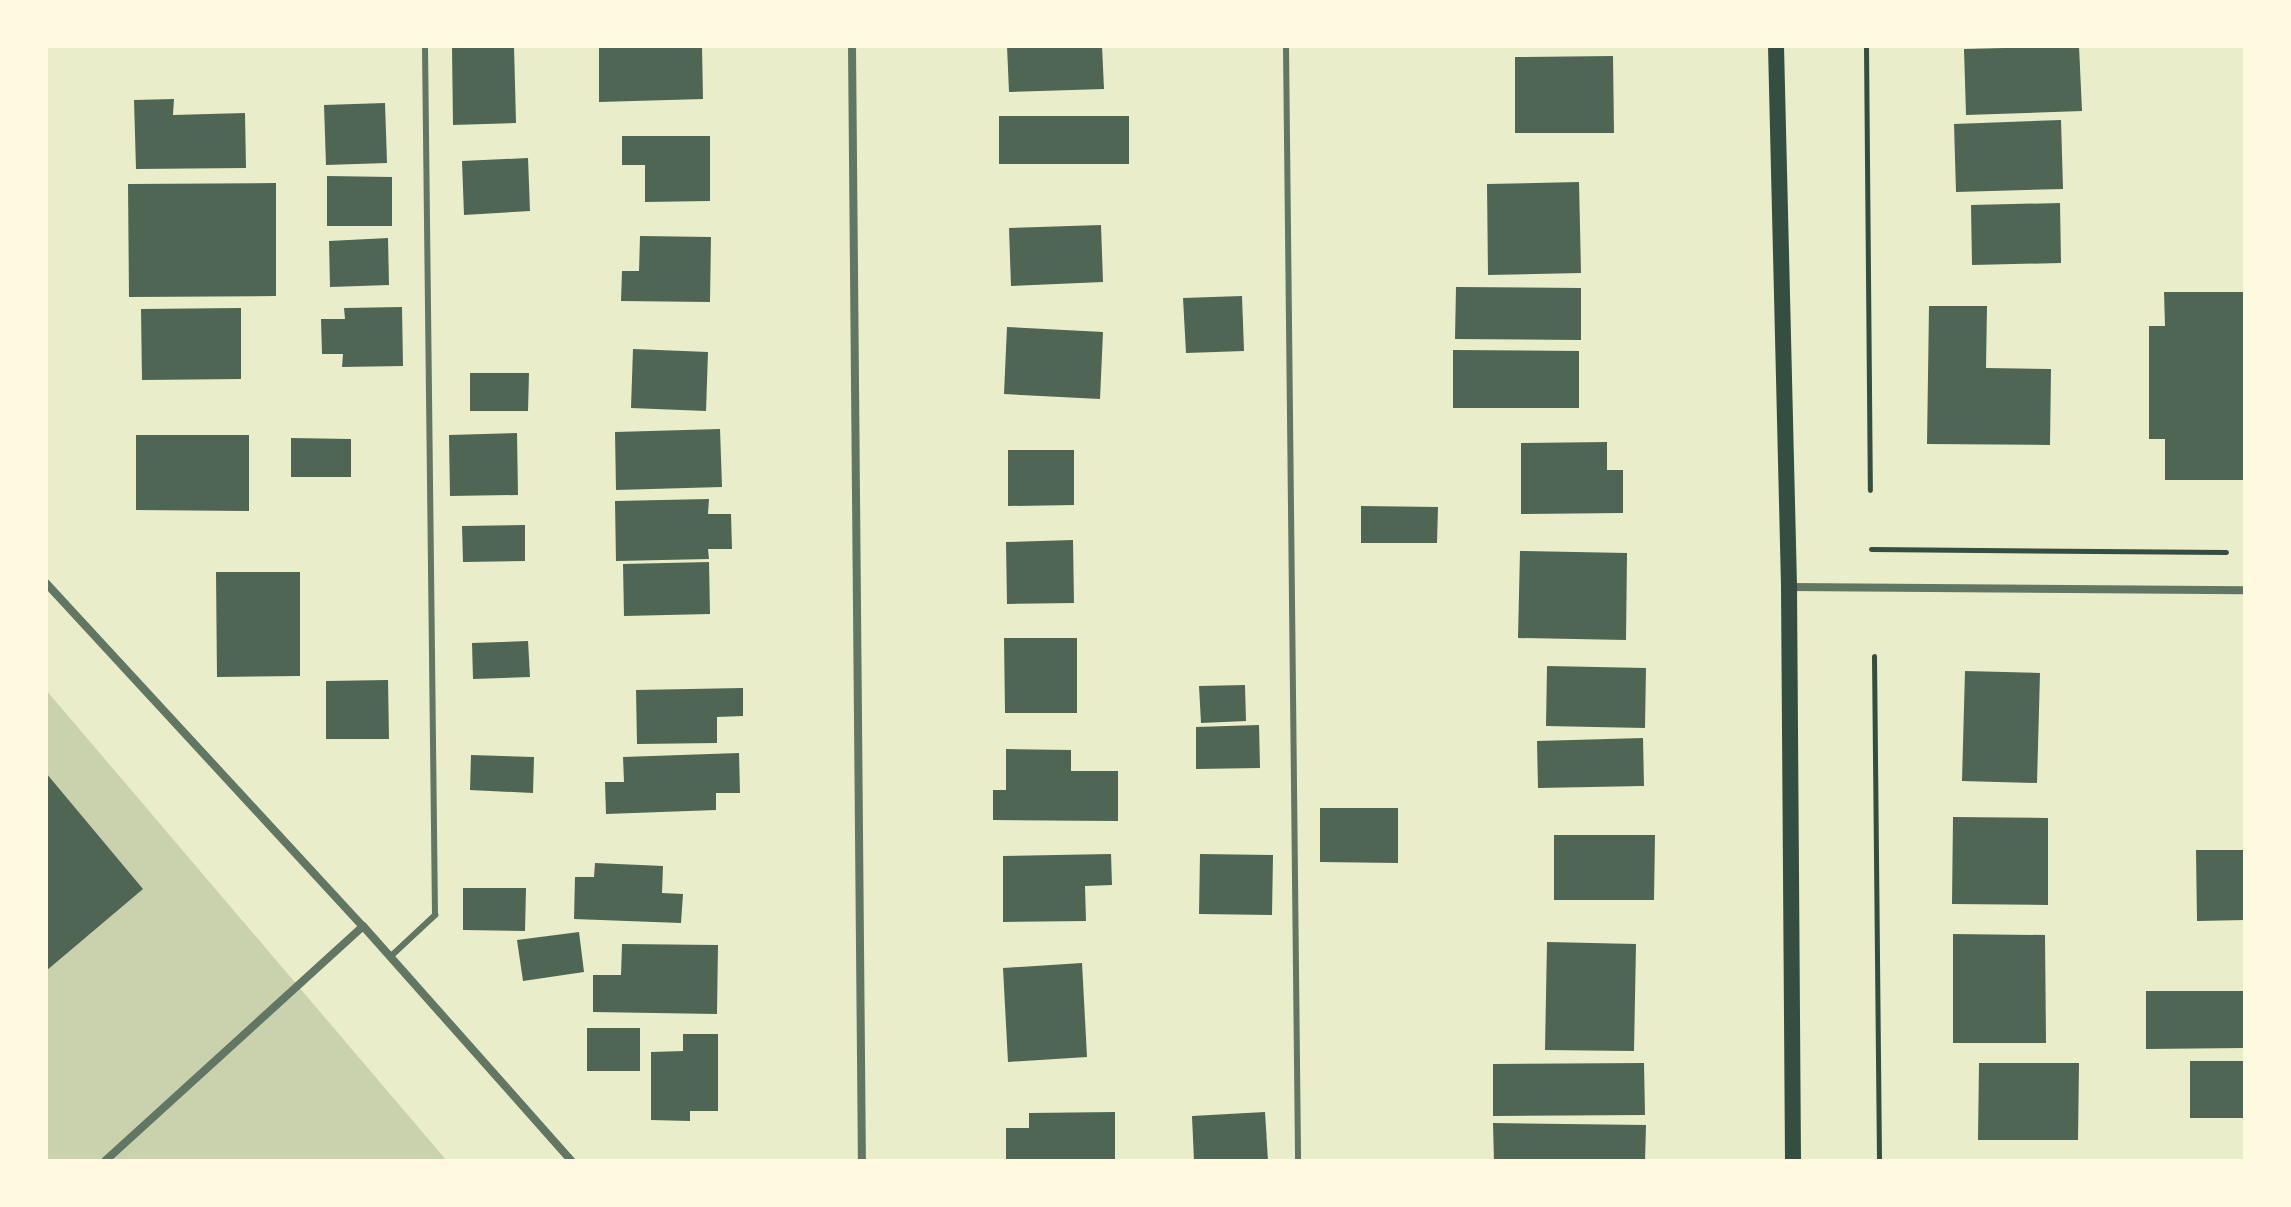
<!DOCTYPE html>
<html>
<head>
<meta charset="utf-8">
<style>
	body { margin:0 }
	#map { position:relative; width:2291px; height:1207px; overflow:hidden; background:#e9edc9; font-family:Inter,sans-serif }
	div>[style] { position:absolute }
	.green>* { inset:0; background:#cad2ad }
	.building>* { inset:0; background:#4f6655 }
	.path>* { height:5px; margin:-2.5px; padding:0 2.5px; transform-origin:2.5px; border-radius:2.5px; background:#344e41 }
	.service>* { height:6px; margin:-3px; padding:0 3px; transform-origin:3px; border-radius:3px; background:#617663 }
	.minor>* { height:8px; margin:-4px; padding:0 4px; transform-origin:4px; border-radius:4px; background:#617663 }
	.secondary>* { height:16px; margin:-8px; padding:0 8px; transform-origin:8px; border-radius:8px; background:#344e41 }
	span { translate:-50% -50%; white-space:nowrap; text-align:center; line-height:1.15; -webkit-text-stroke:8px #fefae0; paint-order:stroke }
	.frame { position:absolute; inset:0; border:48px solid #fefae0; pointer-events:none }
</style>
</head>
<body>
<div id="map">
	<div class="green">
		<i style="clip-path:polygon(46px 690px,447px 1161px,46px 1161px)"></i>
	</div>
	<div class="building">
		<i style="clip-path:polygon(452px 46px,514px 46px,516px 123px,453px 125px)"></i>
		<i style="clip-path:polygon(599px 46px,702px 46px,703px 99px,599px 102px)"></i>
		<i style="clip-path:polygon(1007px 46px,1102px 46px,1104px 89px,1009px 92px)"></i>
		<i style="clip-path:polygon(2079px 46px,2082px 111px,1966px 115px,1964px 49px)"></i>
		<i style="clip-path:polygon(1613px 56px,1614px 133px,1515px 133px,1515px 57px)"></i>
		<i style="clip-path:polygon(174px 99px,173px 115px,245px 113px,246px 168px,136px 169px,134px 100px)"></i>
		<i style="clip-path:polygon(385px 103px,387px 163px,326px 165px,324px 105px)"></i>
		<i style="clip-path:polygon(999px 116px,1129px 116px,1129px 164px,999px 164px)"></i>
		<i style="clip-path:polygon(2061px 120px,2063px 189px,1956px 192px,1954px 124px)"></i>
		<i style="clip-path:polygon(622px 136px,710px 136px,710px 201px,645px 202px,645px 165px,622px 165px)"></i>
		<i style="clip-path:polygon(528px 158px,530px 211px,464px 215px,462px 161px)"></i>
		<i style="clip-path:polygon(327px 176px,392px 177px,392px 226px,327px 226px)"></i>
		<i style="clip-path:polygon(1579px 182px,1581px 273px,1488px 275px,1487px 184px)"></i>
		<i style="clip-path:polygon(276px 183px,276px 296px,129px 297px,128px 184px)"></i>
		<i style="clip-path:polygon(2060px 203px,2061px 263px,1972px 265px,1971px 205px)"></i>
		<i style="clip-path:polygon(1101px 225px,1103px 282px,1011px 286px,1009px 228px)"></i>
		<i style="clip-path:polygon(640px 236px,711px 237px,710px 302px,621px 301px,622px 271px,639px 271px)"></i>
		<i style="clip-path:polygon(388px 238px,389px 285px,330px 287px,329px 241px)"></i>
		<i style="clip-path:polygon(1456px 287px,1581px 288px,1581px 340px,1455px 339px)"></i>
		<i style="clip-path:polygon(2164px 292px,2245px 292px,2245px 480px,2165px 480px,2165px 439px,2149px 439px,2149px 326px,2165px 326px)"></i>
		<i style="clip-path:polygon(1242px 296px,1244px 351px,1186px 353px,1183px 298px)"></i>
		<i style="clip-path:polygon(1929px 306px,1987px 306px,1986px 368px,2051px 369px,2050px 445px,1927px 444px)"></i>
		<i style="clip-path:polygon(402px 307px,403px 366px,342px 367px,343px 354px,322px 354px,321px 319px,345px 319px,344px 308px)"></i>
		<i style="clip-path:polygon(241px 308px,241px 379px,142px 380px,141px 309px)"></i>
		<i style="clip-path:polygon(1007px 327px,1103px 332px,1100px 399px,1004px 394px)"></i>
		<i style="clip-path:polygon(633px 349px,708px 352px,706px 411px,631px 408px)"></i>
		<i style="clip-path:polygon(1453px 350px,1579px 351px,1579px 408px,1453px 408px)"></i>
		<i style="clip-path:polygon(470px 373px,529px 373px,528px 411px,470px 411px)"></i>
		<i style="clip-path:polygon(720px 429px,722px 487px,616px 490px,615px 432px)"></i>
		<i style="clip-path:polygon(517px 433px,518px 495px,450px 496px,449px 435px)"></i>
		<i style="clip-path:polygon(136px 435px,249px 435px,249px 511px,136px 510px)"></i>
		<i style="clip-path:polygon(291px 438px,351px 439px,351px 477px,291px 477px)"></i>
		<i style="clip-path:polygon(1607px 442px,1607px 470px,1623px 470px,1623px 513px,1521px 514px,1521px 443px)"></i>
		<i style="clip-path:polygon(1008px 450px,1074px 450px,1074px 505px,1008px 506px)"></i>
		<i style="clip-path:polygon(709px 499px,708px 514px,731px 514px,732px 549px,708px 549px,709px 559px,616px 561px,615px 501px)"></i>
		<i style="clip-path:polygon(1361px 506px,1438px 507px,1437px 543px,1361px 543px)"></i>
		<i style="clip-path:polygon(525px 525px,525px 561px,463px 562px,462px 526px)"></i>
		<i style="clip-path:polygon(1073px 540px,1074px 603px,1007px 604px,1006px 542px)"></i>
		<i style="clip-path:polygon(1520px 551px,1627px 553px,1626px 640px,1518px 638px)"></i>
		<i style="clip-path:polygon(709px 562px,710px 614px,624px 616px,623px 564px)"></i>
		<i style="clip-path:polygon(216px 572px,300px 572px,300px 676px,217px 677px)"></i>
		<i style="clip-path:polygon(1004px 638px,1077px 638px,1077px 713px,1005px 713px)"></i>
		<i style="clip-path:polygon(528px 641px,530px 677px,473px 679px,472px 643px)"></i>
		<i style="clip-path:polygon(1547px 666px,1646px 668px,1645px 728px,1546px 726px)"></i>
		<i style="clip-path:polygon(1965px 671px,2040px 673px,2037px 783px,1962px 781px)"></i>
		<i style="clip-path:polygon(388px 680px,389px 739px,326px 739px,326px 681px)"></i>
		<i style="clip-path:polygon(1245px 685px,1246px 721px,1201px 723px,1199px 686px)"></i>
		<i style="clip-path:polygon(743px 688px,743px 716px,717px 717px,717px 743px,637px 744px,636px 690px)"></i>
		<i style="clip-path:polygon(1259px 725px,1260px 768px,1196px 769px,1196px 727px)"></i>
		<i style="clip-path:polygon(1643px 738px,1644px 786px,1538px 788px,1537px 741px)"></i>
		<i style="clip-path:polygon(1006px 749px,1071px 750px,1071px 771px,1118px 771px,1118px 821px,993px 820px,993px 790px,1006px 790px)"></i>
		<i style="clip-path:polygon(739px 753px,740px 793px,716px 793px,716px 810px,606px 814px,605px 782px,624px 782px,623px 757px)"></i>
		<i style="clip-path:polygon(471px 755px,534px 757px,533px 793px,470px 790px)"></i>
		<i style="clip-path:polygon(46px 773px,143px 889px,46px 971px)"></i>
		<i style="clip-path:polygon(1320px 808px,1398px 808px,1398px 863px,1320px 862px)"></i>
		<i style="clip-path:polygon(1953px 817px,2048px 818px,2048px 905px,1952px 904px)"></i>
		<i style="clip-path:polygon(1554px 835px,1655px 835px,1654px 900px,1554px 900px)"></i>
		<i style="clip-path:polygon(2196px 850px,2244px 850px,2245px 920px,2197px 921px)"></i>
		<i style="clip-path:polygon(1111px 854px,1112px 885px,1085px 886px,1086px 921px,1003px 922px,1003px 856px)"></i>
		<i style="clip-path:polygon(1200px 854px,1273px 855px,1272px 915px,1199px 914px)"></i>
		<i style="clip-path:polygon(595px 863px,663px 866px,662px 893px,683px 894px,681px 923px,574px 919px,575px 877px,594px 877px)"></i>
		<i style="clip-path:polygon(463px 888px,526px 888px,525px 931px,463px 930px)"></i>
		<i style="clip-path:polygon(579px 932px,584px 972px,523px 981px,517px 940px)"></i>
		<i style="clip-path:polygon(1953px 934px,2045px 935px,2046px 1043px,1953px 1043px)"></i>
		<i style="clip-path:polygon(1547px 942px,1636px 944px,1634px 1051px,1545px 1050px)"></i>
		<i style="clip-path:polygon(622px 944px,718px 945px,717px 1014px,593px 1012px,593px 975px,621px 975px)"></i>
		<i style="clip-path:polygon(1082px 963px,1087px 1057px,1008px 1062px,1003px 968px)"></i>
		<i style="clip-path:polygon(2146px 991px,2245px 991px,2245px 1048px,2146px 1049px)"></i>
		<i style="clip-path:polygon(587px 1028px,640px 1028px,640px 1071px,587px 1071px)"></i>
		<i style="clip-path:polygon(683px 1034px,718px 1034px,718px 1111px,690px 1111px,690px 1121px,651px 1120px,651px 1052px,683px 1051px)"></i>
		<i style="clip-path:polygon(2190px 1061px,2244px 1061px,2244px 1118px,2190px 1118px)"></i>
		<i style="clip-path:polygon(1644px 1063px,1645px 1115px,1493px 1116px,1493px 1064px)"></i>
		<i style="clip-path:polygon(1979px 1063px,2079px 1063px,2078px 1140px,1978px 1140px)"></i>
		<i style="clip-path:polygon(1115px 1112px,1115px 1161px,1006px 1161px,1006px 1128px,1029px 1128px,1029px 1113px)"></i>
		<i style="clip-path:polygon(1265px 1112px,1268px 1161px,1194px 1161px,1192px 1116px)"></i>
		<i style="clip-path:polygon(1493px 1123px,1646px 1125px,1645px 1161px,1494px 1161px)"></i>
	</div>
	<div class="path">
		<i style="left:1866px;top:46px;width:444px;rotate:89.5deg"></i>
		<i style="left:1871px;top:549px;width:355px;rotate:0.5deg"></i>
		<i style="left:1874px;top:656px;width:505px;rotate:89.43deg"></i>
	</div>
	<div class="service">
		<i style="left:1286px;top:46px;width:1115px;rotate:89.38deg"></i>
		<i style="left:390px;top:957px;width:62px;rotate:-43deg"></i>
		<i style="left:435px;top:915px;width:869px;rotate:-90.66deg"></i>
	</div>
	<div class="minor">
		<i style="left:852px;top:46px;width:1115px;rotate:89.49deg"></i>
		<i style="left:46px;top:583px;width:467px;rotate:47.3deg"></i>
		<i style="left:363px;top:926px;width:314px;rotate:48.4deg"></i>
		<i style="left:1790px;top:587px;width:455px;rotate:0.4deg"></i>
		<i style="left:105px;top:1161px;width:349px;rotate:-42.3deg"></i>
	</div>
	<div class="secondary">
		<i style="left:1776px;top:46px;width:541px;rotate:88.62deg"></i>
		<i style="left:1789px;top:587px;width:574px;rotate:89.6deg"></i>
	</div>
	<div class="frame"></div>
</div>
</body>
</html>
